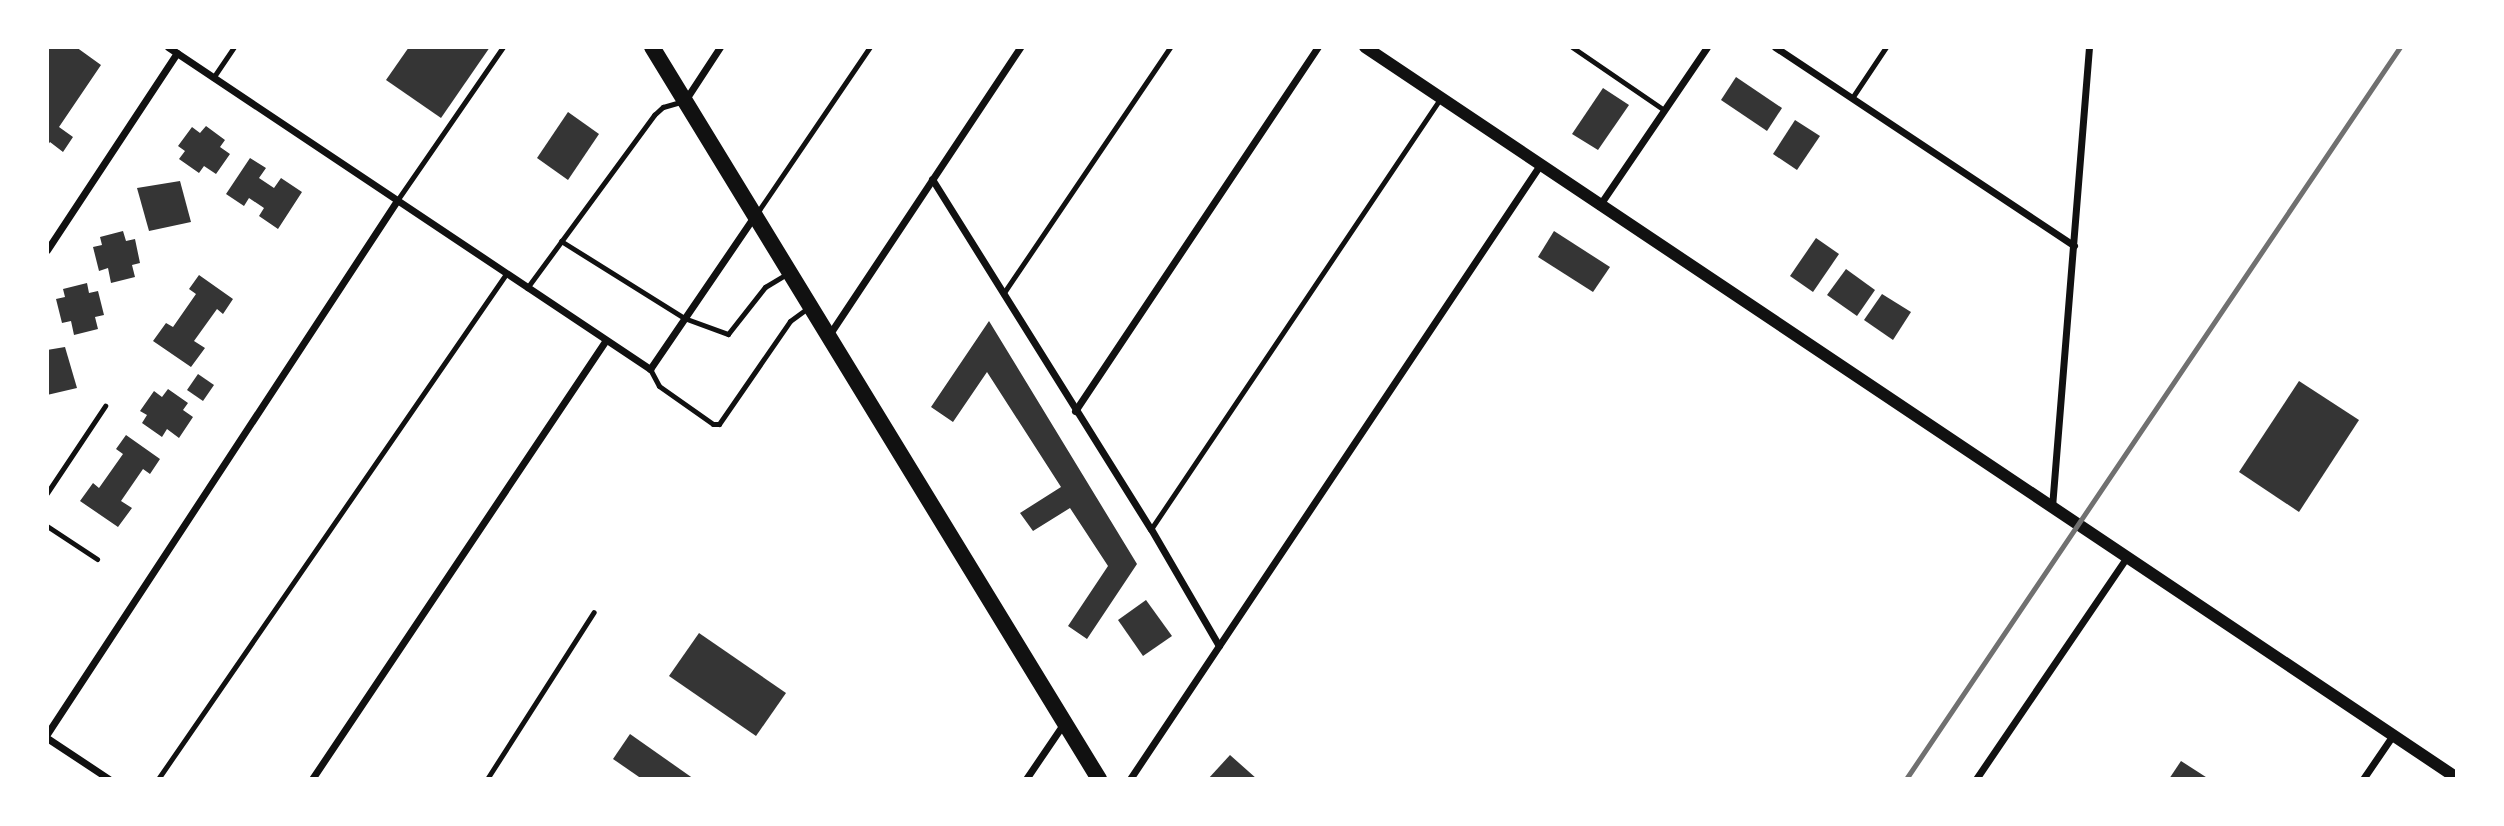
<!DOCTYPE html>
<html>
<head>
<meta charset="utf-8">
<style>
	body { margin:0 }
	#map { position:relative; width:2504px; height:826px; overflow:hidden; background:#fff; font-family:"PT Sans",sans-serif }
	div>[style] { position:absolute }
	.building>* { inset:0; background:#353535 }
	.service>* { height:5px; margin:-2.5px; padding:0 2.5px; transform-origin:2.5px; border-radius:2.5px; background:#111 }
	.minor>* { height:7px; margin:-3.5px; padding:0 3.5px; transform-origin:3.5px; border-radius:3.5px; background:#111 }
	.tertiary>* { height:12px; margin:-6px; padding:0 6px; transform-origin:6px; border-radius:6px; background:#111 }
	.primary>* { height:16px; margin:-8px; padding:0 8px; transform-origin:8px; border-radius:8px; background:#111 }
	.rail>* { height:5px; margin:-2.5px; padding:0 2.5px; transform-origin:2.5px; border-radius:2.5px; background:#707070 }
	span { translate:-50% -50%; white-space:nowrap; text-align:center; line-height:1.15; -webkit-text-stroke:6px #fff; paint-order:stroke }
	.frame { position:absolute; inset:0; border:49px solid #fff; pointer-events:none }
</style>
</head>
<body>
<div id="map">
	<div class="building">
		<i style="clip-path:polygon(47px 47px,76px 47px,101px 65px,59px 127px,73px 137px,63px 152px,50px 142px,47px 146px)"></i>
		<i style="clip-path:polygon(409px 47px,490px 47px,441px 118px,386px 80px)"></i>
		<i style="clip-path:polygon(1736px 77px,1782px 108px,1767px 131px,1721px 100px)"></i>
		<i style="clip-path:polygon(1603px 88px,1629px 105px,1598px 150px,1572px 134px)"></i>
		<i style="clip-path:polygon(568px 112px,599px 134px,568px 180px,537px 158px)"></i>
		<i style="clip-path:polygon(1795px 120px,1820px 136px,1797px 170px,1773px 154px)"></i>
		<i style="clip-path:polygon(206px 126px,225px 140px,220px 147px,230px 154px,216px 174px,204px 166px,199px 173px,179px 159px,185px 151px,178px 146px,192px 127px,200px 133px)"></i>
		<i style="clip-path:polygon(250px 158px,266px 168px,259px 178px,274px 188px,281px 178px,302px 192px,278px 229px,259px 216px,264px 208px,249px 198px,244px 206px,226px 194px)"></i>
		<i style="clip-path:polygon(180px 181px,191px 222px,149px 231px,137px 188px)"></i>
		<i style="clip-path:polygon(123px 231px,126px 241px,135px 239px,140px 263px,132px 265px,135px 277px,111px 283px,108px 268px,99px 271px,93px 247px,102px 245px,100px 237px)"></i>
		<i style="clip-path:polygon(1554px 231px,1610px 267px,1593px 292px,1538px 257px)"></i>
		<i style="clip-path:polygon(1816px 238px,1839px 254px,1813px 292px,1790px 276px)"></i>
		<i style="clip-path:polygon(1846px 269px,1875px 290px,1857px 316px,1827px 295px)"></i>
		<i style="clip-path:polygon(199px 275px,233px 299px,223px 314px,217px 309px,194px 341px,205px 348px,191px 367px,153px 341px,166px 323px,173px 327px,196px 294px,189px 289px)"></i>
		<i style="clip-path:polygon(87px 283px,89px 293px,98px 291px,104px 315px,95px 317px,98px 329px,74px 335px,71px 321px,62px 323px,56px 299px,65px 297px,63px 289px)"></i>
		<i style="clip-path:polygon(1882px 294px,1911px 312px,1893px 340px,1864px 320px)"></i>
		<i style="clip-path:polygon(989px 321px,1137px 564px,1087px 639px,1068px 626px,1108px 566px,1070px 508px,1033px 531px,1020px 513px,1061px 487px,987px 372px,953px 422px,931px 407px)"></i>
		<i style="clip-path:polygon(65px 347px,77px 388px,47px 395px,47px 350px)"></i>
		<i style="clip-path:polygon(198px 374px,214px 385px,203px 401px,187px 390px)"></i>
		<i style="clip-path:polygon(2299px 381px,2359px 420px,2299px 512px,2239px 472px)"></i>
		<i style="clip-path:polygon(168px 389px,188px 403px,183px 410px,193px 417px,179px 438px,167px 429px,162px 437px,142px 423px,147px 415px,140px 411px,154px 391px,162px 397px)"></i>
		<i style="clip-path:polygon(126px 435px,160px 459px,150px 474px,143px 469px,121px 501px,132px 508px,118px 527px,80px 501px,93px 483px,99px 488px,123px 454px,116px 449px)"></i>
		<i style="clip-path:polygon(1146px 600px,1172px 636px,1143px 656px,1118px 620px)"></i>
		<i style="clip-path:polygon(699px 633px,786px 693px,756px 736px,669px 676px)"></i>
		<i style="clip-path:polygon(630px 734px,694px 779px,642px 779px,613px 759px)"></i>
		<i style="clip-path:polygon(1230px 755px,1257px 779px,1208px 779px)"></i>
		<i style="clip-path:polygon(2181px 761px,2209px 779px,2169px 779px)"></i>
	</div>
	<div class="service">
		<i style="left:1572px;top:47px;width:112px;rotate:34.4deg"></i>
		<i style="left:213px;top:78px;width:37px;rotate:-56deg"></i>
		<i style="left:1852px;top:98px;width:61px;rotate:-56.3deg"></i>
		<i style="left:396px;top:202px;width:188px;rotate:-55.4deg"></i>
		<i style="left:757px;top:213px;width:201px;rotate:-55.8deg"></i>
		<i style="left:561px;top:241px;width:145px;rotate:32deg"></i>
		<i style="left:684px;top:318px;width:47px;rotate:20deg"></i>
		<i style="left:728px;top:334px;width:60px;rotate:-51.8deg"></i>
		<i style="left:765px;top:287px;width:26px;rotate:-31deg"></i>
		<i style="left:527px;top:288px;width:215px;rotate:-53.7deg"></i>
		<i style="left:654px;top:115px;width:12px;rotate:-42deg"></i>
		<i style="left:663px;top:107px;width:19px;rotate:-16deg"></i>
		<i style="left:1003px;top:294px;width:298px;rotate:-55.9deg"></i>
		<i style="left:650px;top:369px;width:19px;rotate:62deg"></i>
		<i style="left:659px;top:386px;width:66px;rotate:35.1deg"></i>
		<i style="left:713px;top:424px;width:6px"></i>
		<i style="left:719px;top:424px;width:125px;rotate:-55.4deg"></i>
		<i style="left:790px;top:321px;width:22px;rotate:-36deg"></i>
		<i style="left:47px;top:493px;width:105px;rotate:-56.3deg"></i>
		<i style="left:47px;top:526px;width:60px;rotate:33.4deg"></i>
		<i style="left:1151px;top:529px;width:518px;rotate:-56.1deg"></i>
		<i style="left:158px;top:779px;width:613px;rotate:-55.43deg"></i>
		<i style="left:487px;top:779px;width:198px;rotate:-57.4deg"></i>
	</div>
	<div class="minor">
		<i style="left:168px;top:47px;width:580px;rotate:33.74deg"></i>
		<i style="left:650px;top:369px;width:186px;rotate:-55.7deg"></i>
		<i style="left:1775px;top:47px;width:359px;rotate:33.6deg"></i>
		<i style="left:686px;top:99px;width:62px;rotate:-56.8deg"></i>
		<i style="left:932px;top:179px;width:413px;rotate:58deg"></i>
		<i style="left:1151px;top:529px;width:135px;rotate:59.8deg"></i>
		<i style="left:1599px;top:206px;width:192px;rotate:-55.8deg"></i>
		<i style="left:47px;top:250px;width:236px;rotate:-56.6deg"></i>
		<i style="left:829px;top:335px;width:346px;rotate:-56.4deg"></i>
		<i style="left:1075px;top:411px;width:438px;rotate:-56.3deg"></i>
		<i style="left:2052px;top:507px;width:461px;rotate:-85.4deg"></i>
		<i style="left:47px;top:734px;width:636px;rotate:-56.73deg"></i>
		<i style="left:47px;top:738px;width:74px;rotate:33.5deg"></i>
		<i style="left:312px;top:779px;width:528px;rotate:-56.19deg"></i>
		<i style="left:1026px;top:779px;width:68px;rotate:-55.8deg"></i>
		<i style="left:1130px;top:779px;width:738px;rotate:-56.27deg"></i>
		<i style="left:1976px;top:779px;width:268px;rotate:-55.8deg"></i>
		<i style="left:2363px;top:779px;width:53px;rotate:-55.7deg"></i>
	</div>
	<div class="tertiary">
		<i style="left:1365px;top:47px;width:1314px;rotate:33.8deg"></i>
	</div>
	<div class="primary">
		<i style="left:652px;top:47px;width:858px;rotate:58.59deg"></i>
	</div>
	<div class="rail">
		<i style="left:1906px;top:779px;width:883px;rotate:-55.99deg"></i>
	</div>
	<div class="frame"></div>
</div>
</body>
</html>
